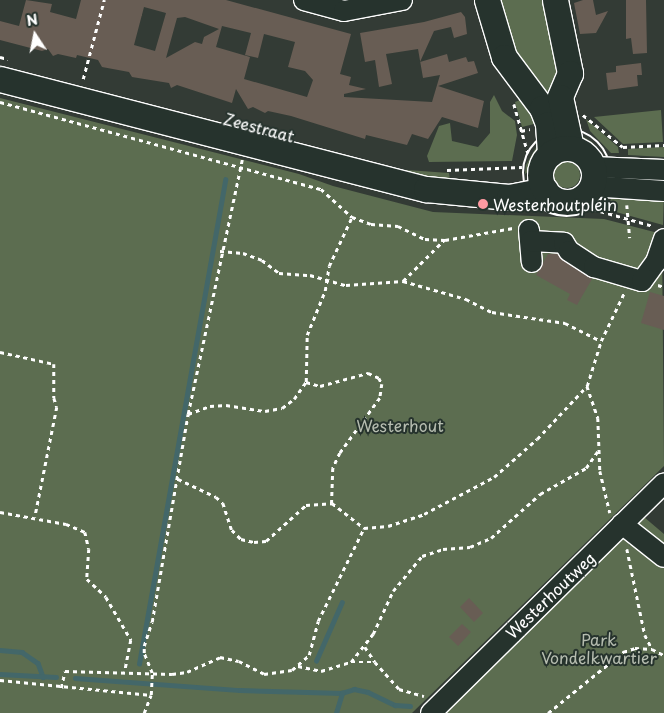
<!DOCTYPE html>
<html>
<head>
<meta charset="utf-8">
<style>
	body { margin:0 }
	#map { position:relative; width:664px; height:713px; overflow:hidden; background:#333b35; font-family:"Playpen Sans",sans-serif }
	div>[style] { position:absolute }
	.green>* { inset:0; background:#5c6d50 }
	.round { border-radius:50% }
	.stream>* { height:4.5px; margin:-2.25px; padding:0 2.25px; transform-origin:2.25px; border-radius:2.25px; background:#436769 }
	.building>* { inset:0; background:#685d54 }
	.path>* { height:2.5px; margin-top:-1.25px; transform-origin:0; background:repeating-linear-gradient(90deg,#fff 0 4px,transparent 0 8px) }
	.path>.ring { margin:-1.25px; padding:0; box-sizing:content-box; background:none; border:2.5px solid #fff; border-radius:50% }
	.roads { filter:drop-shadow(1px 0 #fff) drop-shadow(-1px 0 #fff) drop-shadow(0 1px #fff) drop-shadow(0 -1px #fff) }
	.minor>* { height:20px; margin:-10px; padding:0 10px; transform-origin:10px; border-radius:10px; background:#26332d }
	.major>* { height:25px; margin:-12.5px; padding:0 12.5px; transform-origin:12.5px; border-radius:12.5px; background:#26332d }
	.major>.ring { margin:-12.5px; padding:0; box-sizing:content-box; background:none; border:25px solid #26332d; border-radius:50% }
	.dots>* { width:14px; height:14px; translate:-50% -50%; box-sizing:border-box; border:2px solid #26332d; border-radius:50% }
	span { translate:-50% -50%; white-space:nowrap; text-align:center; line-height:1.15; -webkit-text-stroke:4px #26332d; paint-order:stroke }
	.street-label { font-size:16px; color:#fff }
	.poi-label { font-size:16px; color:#fff }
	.left { translate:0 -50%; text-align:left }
	.park-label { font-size:16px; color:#b6bdb0 }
	.north { position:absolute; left:10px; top:10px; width:50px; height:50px; -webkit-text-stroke:4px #26332d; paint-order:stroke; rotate:349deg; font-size:14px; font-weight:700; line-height:20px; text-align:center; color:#fff }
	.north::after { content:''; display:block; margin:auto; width:18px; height:22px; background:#fff; clip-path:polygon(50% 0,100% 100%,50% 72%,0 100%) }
</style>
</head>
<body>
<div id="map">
	<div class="green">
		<i style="clip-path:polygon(492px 0,546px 0,560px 67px,556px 105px,522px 74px)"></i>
		<i style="clip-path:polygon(494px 95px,502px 111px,515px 121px,517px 135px,512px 161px,429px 162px,427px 156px,439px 126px,450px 123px,452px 141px,478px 147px,490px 133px,490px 102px)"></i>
		<i style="clip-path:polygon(530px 96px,542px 122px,522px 127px,515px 102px)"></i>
		<i style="clip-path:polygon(0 98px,299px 174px,333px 186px,433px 212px,604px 219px,662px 234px,664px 466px,412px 713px,0 713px)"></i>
		<i style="clip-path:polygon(661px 110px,663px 142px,623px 144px,594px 117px)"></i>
		<i style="clip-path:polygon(586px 119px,618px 147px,619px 153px,611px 153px,590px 131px)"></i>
		<i style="clip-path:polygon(580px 135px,592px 142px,606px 159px,598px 161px,580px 144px)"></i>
		<i style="clip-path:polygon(538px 144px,544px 150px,535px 166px,525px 174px,526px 165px)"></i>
		<i style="clip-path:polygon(664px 147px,664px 157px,628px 155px,628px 149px)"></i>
		<i class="round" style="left:554px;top:162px;width:26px;height:26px"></i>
		<i style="clip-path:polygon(407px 170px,449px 173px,450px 180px,407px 176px)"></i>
		<i style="clip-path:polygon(614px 189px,664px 194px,663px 225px,616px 212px,609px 205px)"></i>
		<i style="clip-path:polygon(602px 190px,605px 190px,596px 203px,580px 207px,560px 209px,542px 202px,546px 200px,569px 207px,579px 205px)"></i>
		<i style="clip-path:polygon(644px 517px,664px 534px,664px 713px,441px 713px,623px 532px,630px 546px,633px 529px)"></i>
	</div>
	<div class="stream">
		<i style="left:0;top:650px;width:22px;rotate:5deg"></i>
		<i style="left:22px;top:652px;width:19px;rotate:35deg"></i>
		<i style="left:38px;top:663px;width:15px;rotate:70deg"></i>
		<i style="left:316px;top:661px;width:64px;rotate:-66.2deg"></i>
		<i style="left:139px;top:664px;width:492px;rotate:-79.9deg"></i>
		<i style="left:0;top:674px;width:56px;rotate:3.1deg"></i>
		<i style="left:75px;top:678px;width:165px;rotate:4.2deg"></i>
		<i style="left:240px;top:690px;width:102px;rotate:1.7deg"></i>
		<i style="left:342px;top:693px;width:13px;rotate:-18deg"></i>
		<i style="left:354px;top:689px;width:14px;rotate:12deg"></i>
		<i style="left:368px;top:692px;width:30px;rotate:26deg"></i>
		<i style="left:395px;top:705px;width:15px;rotate:4deg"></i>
		<i style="left:336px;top:713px;width:21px;rotate:-73deg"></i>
	</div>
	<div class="building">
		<i style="clip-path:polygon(evenodd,26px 0,52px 4px,50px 12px,76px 19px,81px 0,226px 0,351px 34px,340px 74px,351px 77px,349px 85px,366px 89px,344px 94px,344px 97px,432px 102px,440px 75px,423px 78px,418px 49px,386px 54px,392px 84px,379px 87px,375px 60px,365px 62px,360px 33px,424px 22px,461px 12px,465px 17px,467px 34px,454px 38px,451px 27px,434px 31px,420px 62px,447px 54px,449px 62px,466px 57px,468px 62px,474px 61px,478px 73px,438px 86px,484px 101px,478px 128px,442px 117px,428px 139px,412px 134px,407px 145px,366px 135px,365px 139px,291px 116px,268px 111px,265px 113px,253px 107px,248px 109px,236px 89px,232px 103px,177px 85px,171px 88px,169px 83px,132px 77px,129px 72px,102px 67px,98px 60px,77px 55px,76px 58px,58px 54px,53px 56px,48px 49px,42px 51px,0 40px,0 21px,19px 26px,26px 0,144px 7px,166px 13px,155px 51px,134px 45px,144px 7px,26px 0,185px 17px,219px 29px,204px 37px,202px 44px,195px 42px,166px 58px,177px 18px,185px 17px,26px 0,222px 26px,251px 33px,245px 55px,258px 58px,264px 34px,295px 42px,288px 67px,305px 71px,313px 80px,307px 97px,244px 79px,250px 57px,216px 47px,222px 26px)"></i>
		<i style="clip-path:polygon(583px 0,593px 0,596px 15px,608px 11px,596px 33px,580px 34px,574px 3px)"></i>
		<i style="clip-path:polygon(626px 0,646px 0,647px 53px,633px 54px,631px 38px,626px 39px)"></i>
		<i style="clip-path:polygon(641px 63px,642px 75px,637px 75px,638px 86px,608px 90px,606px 73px,616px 72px,616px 66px)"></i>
		<i style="clip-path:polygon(548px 254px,557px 254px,592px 279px,577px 305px,567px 300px,570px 294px,536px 275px)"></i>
		<i style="clip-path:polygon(650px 292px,664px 296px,664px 330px,641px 323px)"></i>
		<i style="clip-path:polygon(469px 598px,483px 613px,474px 622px,460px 607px)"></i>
		<i style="clip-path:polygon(462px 624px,471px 632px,458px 646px,449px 637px)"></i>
	</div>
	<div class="path">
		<i style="left:0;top:57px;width:8px;rotate:14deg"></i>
		<i style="left:83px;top:79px;width:82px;rotate:-75.1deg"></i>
		<i style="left:0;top:102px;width:333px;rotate:15.2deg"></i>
		<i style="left:321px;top:189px;width:42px;rotate:42.1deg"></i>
		<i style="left:352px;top:217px;width:20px;rotate:20deg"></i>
		<i style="left:371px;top:224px;width:27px;rotate:4deg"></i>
		<i style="left:398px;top:226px;width:30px;rotate:26deg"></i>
		<i style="left:425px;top:239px;width:20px;rotate:3deg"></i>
		<i style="left:445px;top:240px;width:69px;rotate:-10deg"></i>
		<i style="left:514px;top:104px;width:51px;rotate:74.1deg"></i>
		<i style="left:583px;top:115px;width:51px;rotate:38.7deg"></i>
		<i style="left:623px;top:147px;width:41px;rotate:-2.8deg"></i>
		<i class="ring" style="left:523px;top:129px;width:85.5px;height:85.5px"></i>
		<i style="left:521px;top:131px;width:9px;rotate:-13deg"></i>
		<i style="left:447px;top:170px;width:75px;rotate:-2.3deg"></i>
		<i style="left:627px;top:205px;width:33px;rotate:85deg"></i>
		<i style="left:593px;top:209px;width:62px;rotate:15.8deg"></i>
		<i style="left:220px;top:251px;width:23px;rotate:5deg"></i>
		<i style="left:243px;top:253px;width:20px;rotate:20deg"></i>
		<i style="left:262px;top:260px;width:21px;rotate:37deg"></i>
		<i style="left:279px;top:273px;width:31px;rotate:4deg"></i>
		<i style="left:310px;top:275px;width:37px;rotate:16deg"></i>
		<i style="left:346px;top:285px;width:57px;rotate:-4deg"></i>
		<i style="left:403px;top:281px;width:66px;rotate:15.9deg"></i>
		<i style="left:466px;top:299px;width:29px;rotate:27deg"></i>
		<i style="left:492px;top:312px;width:74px;rotate:8.6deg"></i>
		<i style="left:565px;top:323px;width:40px;rotate:26.6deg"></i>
		<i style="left:403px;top:281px;width:58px;rotate:-45deg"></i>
		<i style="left:658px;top:285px;width:6px;rotate:18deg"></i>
		<i style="left:0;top:352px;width:55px;rotate:12.5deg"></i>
		<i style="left:54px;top:364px;width:34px;rotate:90deg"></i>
		<i style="left:54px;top:398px;width:9px;rotate:72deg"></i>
		<i style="left:57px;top:407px;width:112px;rotate:101.3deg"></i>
		<i style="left:306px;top:382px;width:15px;rotate:16deg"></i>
		<i style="left:320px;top:386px;width:50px;rotate:-15.2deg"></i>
		<i style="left:368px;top:373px;width:12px;rotate:24deg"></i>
		<i style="left:379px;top:378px;width:7px;rotate:63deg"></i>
		<i style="left:382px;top:384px;width:14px;rotate:98deg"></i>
		<i style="left:380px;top:398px;width:68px;rotate:126deg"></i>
		<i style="left:340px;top:453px;width:17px;rotate:115deg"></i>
		<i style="left:333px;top:468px;width:35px;rotate:92deg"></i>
		<i style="left:587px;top:386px;width:34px;rotate:71deg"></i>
		<i style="left:598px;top:418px;width:53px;rotate:87.8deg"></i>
		<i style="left:600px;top:471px;width:43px;rotate:76.6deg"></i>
		<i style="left:188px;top:414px;width:23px;rotate:-20deg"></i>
		<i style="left:210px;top:406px;width:16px;rotate:-4deg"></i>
		<i style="left:226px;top:405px;width:39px;rotate:9deg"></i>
		<i style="left:265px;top:411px;width:17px;rotate:-10deg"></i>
		<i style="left:282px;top:408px;width:15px;rotate:-37deg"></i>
		<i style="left:294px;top:399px;width:21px;rotate:-55deg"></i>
		<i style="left:306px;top:382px;width:47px;rotate:-88.8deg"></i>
		<i style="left:307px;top:335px;width:48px;rotate:-67.8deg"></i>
		<i style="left:325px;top:291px;width:25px;rotate:-81deg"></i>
		<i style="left:329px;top:266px;width:54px;rotate:-64.9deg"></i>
		<i style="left:178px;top:479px;width:42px;rotate:25.3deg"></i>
		<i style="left:216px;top:497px;width:9px;rotate:41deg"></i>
		<i style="left:223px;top:503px;width:28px;rotate:72deg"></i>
		<i style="left:232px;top:530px;width:13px;rotate:45deg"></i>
		<i style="left:241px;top:539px;width:13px;rotate:13deg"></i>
		<i style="left:254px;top:542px;width:12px;rotate:-5deg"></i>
		<i style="left:266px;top:541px;width:54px;rotate:-42deg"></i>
		<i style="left:306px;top:505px;width:26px;rotate:-4deg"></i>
		<i style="left:332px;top:503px;width:41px;rotate:38deg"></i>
		<i style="left:364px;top:528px;width:24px;rotate:-5deg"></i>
		<i style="left:388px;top:526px;width:38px;rotate:-18deg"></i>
		<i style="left:424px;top:514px;width:79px;rotate:-27.9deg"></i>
		<i style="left:494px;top:477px;width:57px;rotate:-41.5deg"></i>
		<i style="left:537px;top:439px;width:73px;rotate:-46.7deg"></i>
		<i style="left:587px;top:386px;width:47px;rotate:-72.7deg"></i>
		<i style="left:601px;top:341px;width:53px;rotate:-64.4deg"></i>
		<i style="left:0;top:512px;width:67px;rotate:10.3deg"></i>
		<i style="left:66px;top:524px;width:21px;rotate:23deg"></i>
		<i style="left:85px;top:532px;width:17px;rotate:77deg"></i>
		<i style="left:89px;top:549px;width:30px;rotate:94deg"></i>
		<i style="left:87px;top:579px;width:26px;rotate:43deg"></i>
		<i style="left:106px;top:597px;width:50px;rotate:59.8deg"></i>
		<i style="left:131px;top:640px;width:32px;rotate:101deg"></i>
		<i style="left:627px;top:549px;width:88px;rotate:78.2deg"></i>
		<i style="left:645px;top:635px;width:16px;rotate:63deg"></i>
		<i style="left:365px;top:647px;width:18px;rotate:56deg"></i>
		<i style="left:351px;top:662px;width:36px;rotate:-52deg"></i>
		<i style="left:373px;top:634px;width:47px;rotate:-65.1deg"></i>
		<i style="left:393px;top:591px;width:45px;rotate:-50.4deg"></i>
		<i style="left:422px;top:556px;width:22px;rotate:-18deg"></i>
		<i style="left:443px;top:549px;width:27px;rotate:-4deg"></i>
		<i style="left:470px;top:547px;width:23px;rotate:-23deg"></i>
		<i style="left:491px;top:538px;width:66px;rotate:-41.9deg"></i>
		<i style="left:540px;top:494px;width:53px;rotate:-29.5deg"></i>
		<i style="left:586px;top:468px;width:21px;rotate:-55deg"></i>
		<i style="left:298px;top:666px;width:24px;rotate:12deg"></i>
		<i style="left:321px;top:671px;width:31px;rotate:-17deg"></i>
		<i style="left:351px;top:662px;width:24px"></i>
		<i style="left:375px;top:662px;width:36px;rotate:48deg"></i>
		<i style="left:399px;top:689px;width:26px;rotate:16deg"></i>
		<i style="left:0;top:680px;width:152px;rotate:5.7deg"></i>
		<i style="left:61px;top:688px;width:17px;rotate:-77deg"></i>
		<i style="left:65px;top:671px;width:107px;rotate:1.6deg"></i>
		<i style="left:172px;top:674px;width:15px;rotate:-8deg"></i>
		<i style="left:187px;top:672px;width:36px;rotate:-24deg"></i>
		<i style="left:220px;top:657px;width:19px;rotate:12deg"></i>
		<i style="left:239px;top:661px;width:28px;rotate:27deg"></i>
		<i style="left:264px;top:674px;width:28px;rotate:-8deg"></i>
		<i style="left:292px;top:670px;width:23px;rotate:-41deg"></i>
		<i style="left:309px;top:655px;width:35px;rotate:-75deg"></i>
		<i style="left:318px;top:621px;width:104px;rotate:-63.7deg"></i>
		<i style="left:144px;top:713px;width:19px;rotate:-69deg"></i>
		<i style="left:151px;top:695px;width:22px;rotate:-87deg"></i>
		<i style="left:152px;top:673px;width:22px;rotate:-112deg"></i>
		<i style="left:144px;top:653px;width:7px;rotate:-90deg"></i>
		<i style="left:144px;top:646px;width:25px;rotate:-72deg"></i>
		<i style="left:152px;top:622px;width:211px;rotate:-80.2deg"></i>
		<i style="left:188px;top:414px;width:260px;rotate:-78deg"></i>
		<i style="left:548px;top:713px;width:97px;rotate:-39.1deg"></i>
		<i style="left:623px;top:652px;width:13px;rotate:-18deg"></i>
		<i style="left:635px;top:648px;width:17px;rotate:3deg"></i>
		<i style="left:652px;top:649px;width:13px;rotate:27deg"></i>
	</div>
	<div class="roads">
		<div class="minor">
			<i style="left:304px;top:0;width:41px;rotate:15.4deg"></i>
			<i style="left:344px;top:11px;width:59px;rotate:-10.7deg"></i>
			<i style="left:593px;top:167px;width:71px;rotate:2.4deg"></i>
			<i style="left:591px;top:186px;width:73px;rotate:3.9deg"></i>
			<i style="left:529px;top:230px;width:32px;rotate:85deg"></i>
			<i style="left:531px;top:241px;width:33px;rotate:3deg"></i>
			<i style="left:564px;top:243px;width:9px;rotate:58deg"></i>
			<i style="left:569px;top:251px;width:30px;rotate:33deg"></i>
			<i style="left:594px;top:267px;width:50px;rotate:16.3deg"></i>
			<i style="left:642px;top:281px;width:24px;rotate:-54deg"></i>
			<i style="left:656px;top:262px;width:24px;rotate:-71deg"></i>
			<i style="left:622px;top:524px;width:53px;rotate:38.2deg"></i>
			<i style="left:431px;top:713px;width:327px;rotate:-44.6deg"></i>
		</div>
		<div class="major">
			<i style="left:487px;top:0;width:59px;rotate:73.4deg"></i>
			<i style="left:504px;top:57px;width:64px;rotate:53.3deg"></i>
			<i style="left:542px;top:108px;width:17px;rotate:69deg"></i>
			<i style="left:548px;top:124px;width:30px;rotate:86deg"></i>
			<i style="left:555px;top:0;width:75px;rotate:78.4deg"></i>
			<i style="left:570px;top:73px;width:26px;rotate:113deg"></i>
			<i style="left:560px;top:97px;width:47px;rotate:77.7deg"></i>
			<i style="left:0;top:79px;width:440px;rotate:14.5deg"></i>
			<i style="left:426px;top:189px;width:83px;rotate:5.5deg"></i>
			<i style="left:509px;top:197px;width:37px;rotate:-11deg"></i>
			<i class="ring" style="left:540px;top:148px;width:29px;height:29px"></i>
		</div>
	</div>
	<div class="dots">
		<i style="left:483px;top:204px;background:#ff9aa2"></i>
	</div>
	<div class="street-label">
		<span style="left:259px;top:127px;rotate:15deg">Zeestraat</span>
		<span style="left:550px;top:595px;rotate:-44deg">Westerhoutweg</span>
	</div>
	<div class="poi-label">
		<span class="left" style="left:493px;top:204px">Westerhoutplein</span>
	</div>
	<div class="park-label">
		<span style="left:400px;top:425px">Westerhout</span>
		<span style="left:599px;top:648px">Park<br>Vondelkwartier</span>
	</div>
	<div class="north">N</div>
</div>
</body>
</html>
